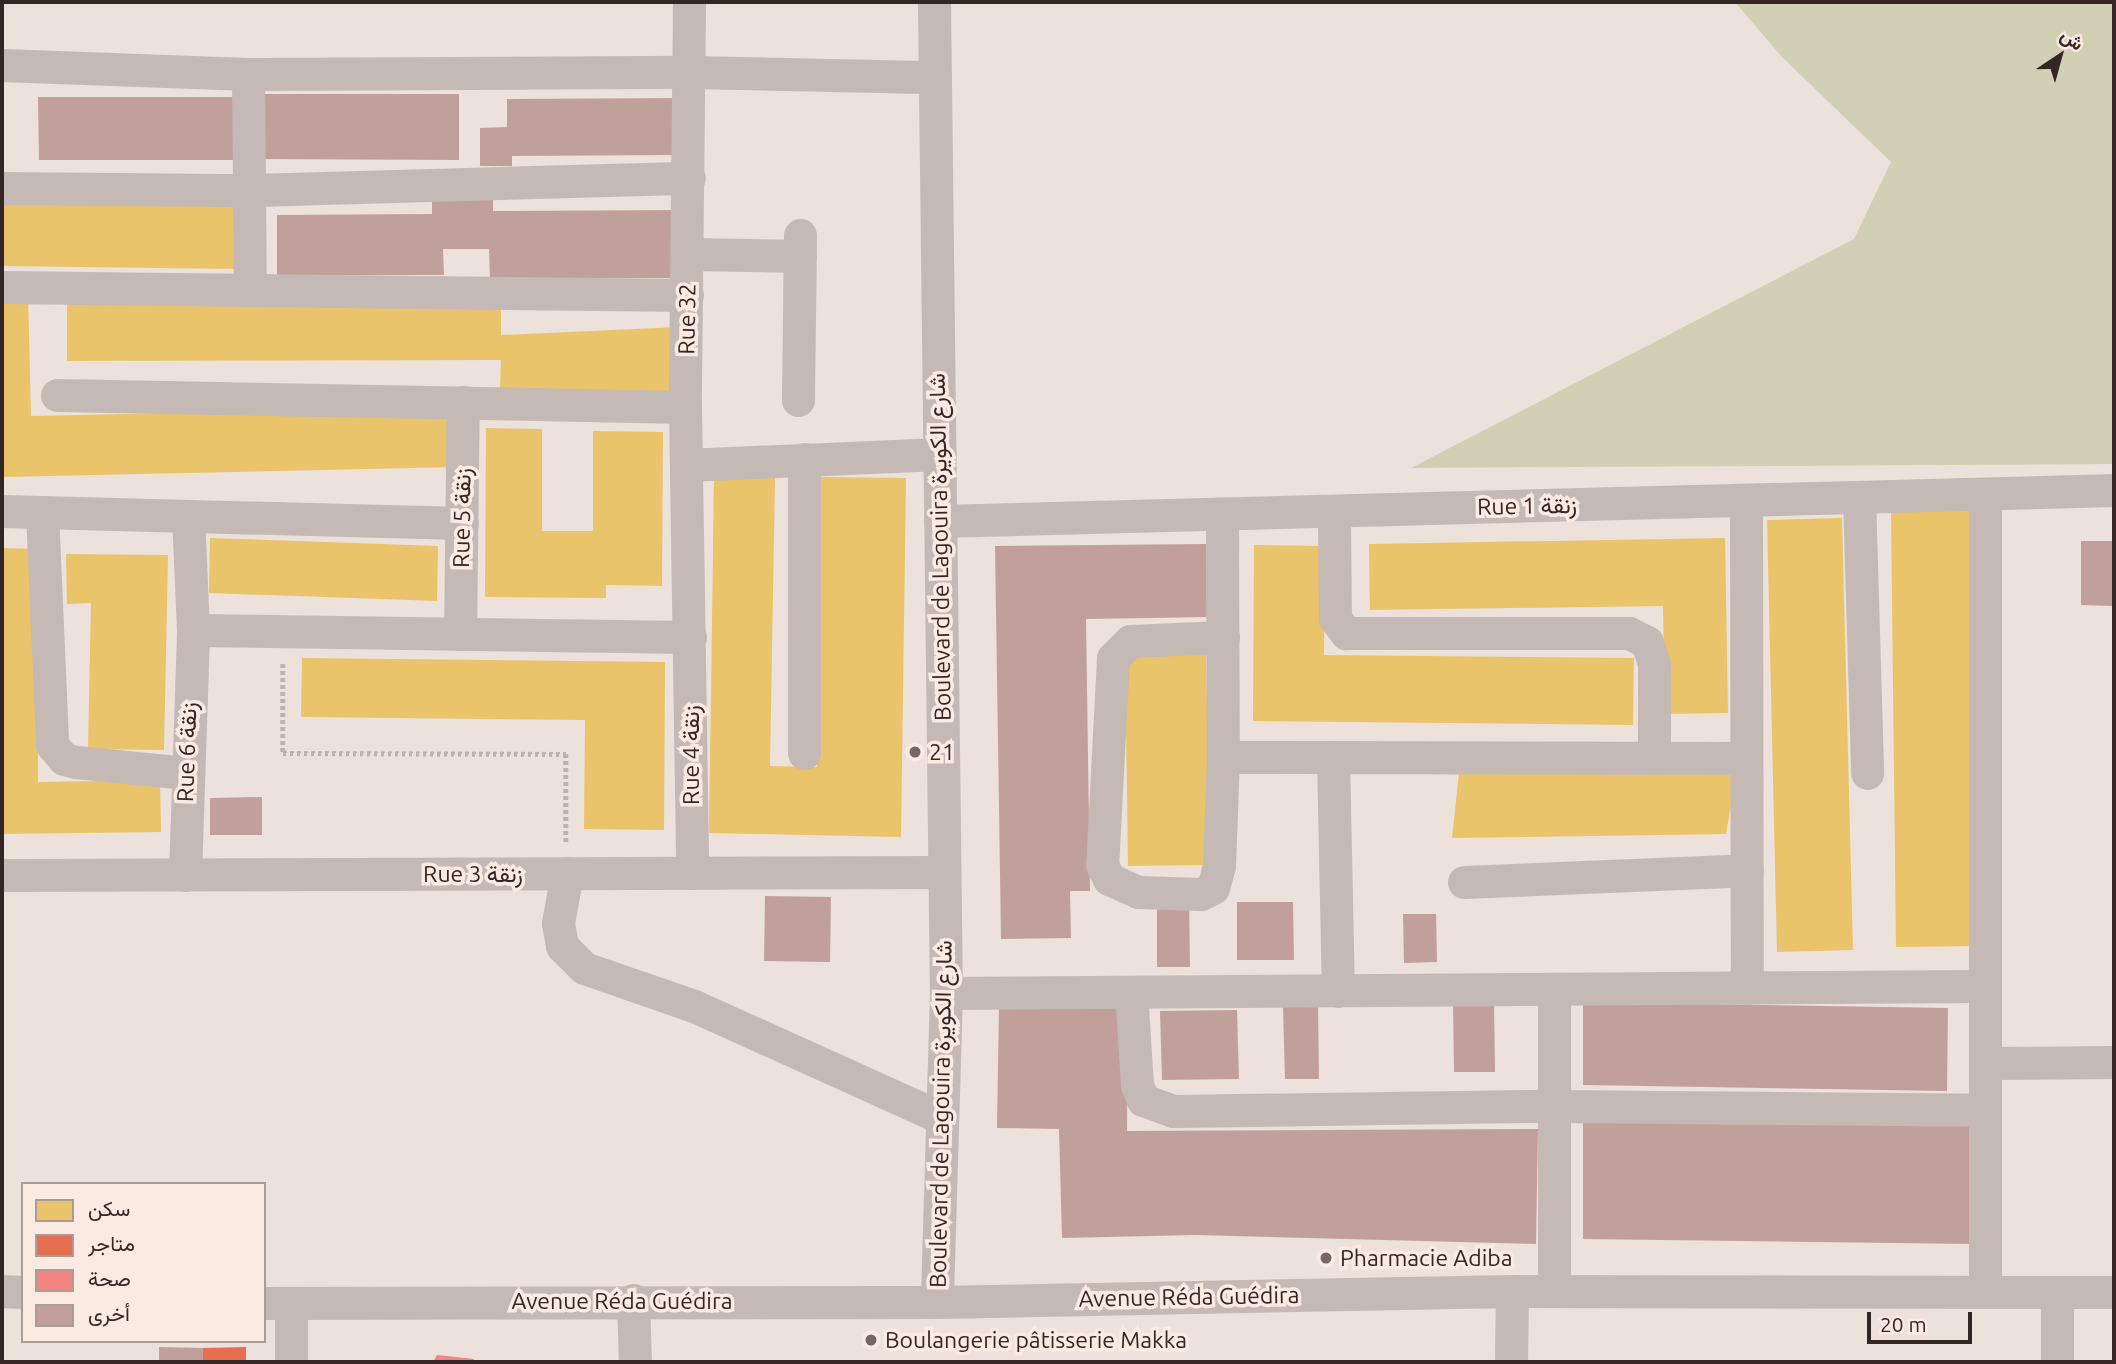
<!DOCTYPE html>
<html>
<head>
<meta charset="utf-8">
<style>
	body { margin:0 }
	#map { position:relative; width:2116px; height:1364px; overflow:hidden; background:#ece1db; font-family:Ubuntu,Vazirmatn,sans-serif }
	div>[style] { position:absolute }
	.green>* { inset:0; background:#d1d0b4 }
	.homes>* { inset:0; background:#e9c46a }
	.shops>* { inset:0; background:#e76f51 }
	.health>* { inset:0; background:#f28482 }
	.building>* { inset:0; background:#c1a09b }
	.path>* { height:4.5px; margin-top:-2.25px; transform-origin:0; background:repeating-linear-gradient(90deg,#bdb2ad 0 3.5px,transparent 0 7px) }
	.minor>* { height:33px; margin:-16.5px; padding:0 16.5px; transform-origin:16.5px; border-radius:16.5px; background:#c4b9b5 }
	.dots>* { width:19px; height:19px; translate:-50% -50%; box-sizing:border-box; border:4px solid #faeae1; border-radius:50% }
	span { translate:-50% -50%; white-space:nowrap; text-align:center; line-height:1.15; -webkit-text-stroke:7px #faeae1; paint-order:stroke }
	.street-label { font-size:23px; color:#342624 }
	.poi-label { font-size:23px; color:#342624 }
	.left { translate:0 -50%; text-align:left }
	.frame { position:absolute; inset:0; border:4px solid #342624; pointer-events:none }
	.legend { position:absolute; left:21px; top:1182px; width:245px; height:161px; box-sizing:border-box; background:#faeae1; border:2px solid #ab9c95; margin:0; padding:9px 12px; list-style:none; font-size:21px; color:#342624 }
	.legend li { display:flex; align-items:center; gap:14px; height:35px }
	.legend b { width:35px; border:2px solid #ab9c95 }
	.north { position:absolute; left:2025px; top:21px; width:70px; height:70px; -webkit-text-stroke:5px #faeae1; paint-order:stroke; rotate:36deg; font-size:19px; font-weight:700; line-height:28px; text-align:center; color:#342624 }
	.north::after { content:''; display:block; margin:auto; width:24px; height:32px; background:#342624; clip-path:polygon(50% 0,100% 100%,50% 72%,0 100%) }
	.scale { position:absolute; left:1867px; top:1312px; width:105px; height:32px; box-sizing:border-box; border:4px solid #342624; border-top:0; padding-left:9px; font-size:21px; line-height:24px; white-space:nowrap; color:#342624; -webkit-text-stroke:5px #faeae1; paint-order:stroke }
</style>
</head>
<body>
<div id="map">
	<div class="green">
		<i style="clip-path:polygon(1735px 2px,2114px 2px,2114px 464px,1411px 468px,1854px 239px,1891px 162px,1782px 57px)"></i>
	</div>
	<div class="homes">
		<i style="clip-path:polygon(2px 202px,239px 205px,238px 269px,2px 266px)"></i>
		<i style="clip-path:polygon(2px 294px,28px 294px,31px 416px,455px 407px,457px 467px,2px 477px)"></i>
		<i style="clip-path:polygon(501px 302px,501px 335px,680px 327px,675px 403px,500px 388px,501px 360px,67px 361px,67px 303px)"></i>
		<i style="clip-path:polygon(486px 428px,542px 429px,542px 531px,593px 531px,593px 431px,663px 432px,662px 586px,606px 585px,606px 598px,485px 597px)"></i>
		<i style="clip-path:polygon(714px 477px,775px 478px,770px 766px,817px 767px,821px 477px,906px 478px,901px 837px,709px 833px)"></i>
		<i style="clip-path:polygon(1970px 510px,1975px 946px,1896px 947px,1891px 511px)"></i>
		<i style="clip-path:polygon(1842px 518px,1853px 950px,1777px 952px,1767px 520px)"></i>
		<i style="clip-path:polygon(210px 538px,438px 546px,437px 601px,209px 593px)"></i>
		<i style="clip-path:polygon(1725px 538px,1728px 713px,1665px 714px,1663px 606px,1370px 610px,1369px 544px)"></i>
		<i style="clip-path:polygon(1254px 545px,1325px 546px,1324px 655px,1634px 658px,1633px 725px,1253px 721px)"></i>
		<i style="clip-path:polygon(2px 548px,37px 549px,38px 782px,160px 780px,161px 832px,2px 834px)"></i>
		<i style="clip-path:polygon(66px 554px,168px 555px,164px 750px,88px 749px,91px 603px,67px 604px)"></i>
		<i style="clip-path:polygon(1206px 651px,1210px 865px,1128px 866px,1125px 652px)"></i>
		<i style="clip-path:polygon(302px 658px,665px 662px,664px 830px,584px 829px,585px 720px,301px 717px)"></i>
		<i style="clip-path:polygon(1459px 773px,1736px 775px,1726px 834px,1452px 838px)"></i>
	</div>
	<div class="shops">
		<i style="clip-path:polygon(246px 1347px,246px 1362px,203px 1362px,203px 1348px)"></i>
	</div>
	<div class="health">
		<i style="clip-path:polygon(437px 1355px,474px 1359px,473px 1362px,433px 1362px)"></i>
	</div>
	<div class="building">
		<i style="clip-path:polygon(258px 94px,459px 94px,459px 160px,258px 159px)"></i>
		<i style="clip-path:polygon(38px 97px,236px 97px,236px 160px,39px 160px)"></i>
		<i style="clip-path:polygon(678px 98px,679px 155px,512px 156px,512px 166px,480px 166px,480px 128px,507px 127px,507px 99px)"></i>
		<i style="clip-path:polygon(493px 191px,493px 211px,673px 210px,673px 278px,490px 278px,489px 249px,443px 249px,444px 275px,277px 275px,277px 215px,432px 214px,432px 192px)"></i>
		<i style="clip-path:polygon(2081px 541px,2114px 541px,2114px 606px,2081px 605px)"></i>
		<i style="clip-path:polygon(1206px 544px,1207px 617px,1086px 619px,1090px 891px,1070px 891px,1071px 938px,1001px 939px,995px 546px)"></i>
		<i style="clip-path:polygon(262px 797px,262px 835px,210px 835px,210px 798px)"></i>
		<i style="clip-path:polygon(765px 896px,831px 897px,830px 962px,764px 961px)"></i>
		<i style="clip-path:polygon(1157px 897px,1189px 897px,1190px 967px,1157px 967px)"></i>
		<i style="clip-path:polygon(1237px 902px,1293px 902px,1294px 960px,1237px 960px)"></i>
		<i style="clip-path:polygon(1403px 914px,1436px 914px,1437px 962px,1404px 963px)"></i>
		<i style="clip-path:polygon(1453px 1001px,1494px 1001px,1495px 1072px,1454px 1072px)"></i>
		<i style="clip-path:polygon(1583px 1002px,1948px 1008px,1947px 1091px,1583px 1085px)"></i>
		<i style="clip-path:polygon(1318px 1005px,1319px 1079px,1285px 1079px,1283px 1006px)"></i>
		<i style="clip-path:polygon(999px 1006px,1128px 1008px,1127px 1131px,1538px 1129px,1536px 1244px,1195px 1235px,1062px 1238px,1059px 1129px,997px 1128px)"></i>
		<i style="clip-path:polygon(1237px 1010px,1239px 1079px,1162px 1080px,1160px 1011px)"></i>
		<i style="clip-path:polygon(1583px 1121px,1971px 1125px,1970px 1244px,1583px 1239px)"></i>
		<i style="clip-path:polygon(159px 1347px,203px 1348px,203px 1362px,159px 1362px)"></i>
	</div>
	<div class="path">
		<i style="left:283px;top:664px;width:89px;rotate:90deg"></i>
		<i style="left:283px;top:753px;width:283px;rotate:0.2deg"></i>
		<i style="left:566px;top:754px;width:88px;rotate:90deg"></i>
	</div>
	<div class="minor">
		<i style="left:689px;top:2px;width:405px;rotate:90.6deg"></i>
		<i style="left:685px;top:407px;width:466px;rotate:89.1deg"></i>
		<i style="left:934px;top:2px;width:991px;rotate:89.31deg"></i>
		<i style="left:946px;top:993px;width:309px;rotate:91.7deg"></i>
		<i style="left:2px;top:65px;width:246px;rotate:2.1deg"></i>
		<i style="left:248px;top:74px;width:441px;rotate:-0.3deg"></i>
		<i style="left:689px;top:72px;width:246px;rotate:1.2deg"></i>
		<i style="left:248px;top:74px;width:216px;rotate:89.5deg"></i>
		<i style="left:2px;top:188px;width:248px;rotate:0.5deg"></i>
		<i style="left:250px;top:190px;width:439px;rotate:-1.6deg"></i>
		<i style="left:688px;top:254px;width:112px;rotate:1deg"></i>
		<i style="left:2px;top:287px;width:685px;rotate:0.67deg"></i>
		<i style="left:57px;top:395px;width:628px;rotate:1.09deg"></i>
		<i style="left:798px;top:400px;width:165px;rotate:-89.3deg"></i>
		<i style="left:686px;top:465px;width:254px;rotate:-2.5deg"></i>
		<i style="left:1859px;top:497px;width:276px;rotate:88.3deg"></i>
		<i style="left:1746px;top:500px;width:488px;rotate:89.9deg"></i>
		<i style="left:2px;top:511px;width:460px;rotate:1.5deg"></i>
		<i style="left:1334px;top:511px;width:107px;rotate:89.5deg"></i>
		<i style="left:1335px;top:618px;width:19px;rotate:54deg"></i>
		<i style="left:1346px;top:633px;width:283px"></i>
		<i style="left:1629px;top:633px;width:20px;rotate:27deg"></i>
		<i style="left:1647px;top:642px;width:23px;rotate:72deg"></i>
		<i style="left:1654px;top:664px;width:94px;rotate:90deg"></i>
		<i style="left:42px;top:512px;width:233px;rotate:87.5deg"></i>
		<i style="left:52px;top:745px;width:18px;rotate:49deg"></i>
		<i style="left:64px;top:759px;width:12px;rotate:14deg"></i>
		<i style="left:76px;top:762px;width:111px;rotate:5.7deg"></i>
		<i style="left:1222px;top:514px;width:243px;rotate:89.8deg"></i>
		<i style="left:1223px;top:757px;width:523px;rotate:0.11deg"></i>
		<i style="left:940px;top:521px;width:1174px;rotate:-1.51deg"></i>
		<i style="left:193px;top:630px;width:497px;rotate:0.8deg"></i>
		<i style="left:460px;top:634px;width:232px;rotate:-89.3deg"></i>
		<i style="left:1223px;top:637px;width:93px;rotate:177.5deg"></i>
		<i style="left:1130px;top:641px;width:24px;rotate:135deg"></i>
		<i style="left:1113px;top:658px;width:207px;rotate:93deg"></i>
		<i style="left:1102px;top:865px;width:16px;rotate:63deg"></i>
		<i style="left:1109px;top:879px;width:32px;rotate:24deg"></i>
		<i style="left:1138px;top:892px;width:63px;rotate:1.8deg"></i>
		<i style="left:1201px;top:894px;width:13px;rotate:-27deg"></i>
		<i style="left:1213px;top:888px;width:23px;rotate:-75deg"></i>
		<i style="left:1219px;top:866px;width:109px;rotate:-87.9deg"></i>
		<i style="left:804px;top:753px;width:294px;rotate:-90deg"></i>
		<i style="left:1333px;top:757px;width:234px;rotate:88.8deg"></i>
		<i style="left:567px;top:873px;width:51px;rotate:100.2deg"></i>
		<i style="left:558px;top:923px;width:23px;rotate:80deg"></i>
		<i style="left:562px;top:946px;width:31px;rotate:45deg"></i>
		<i style="left:584px;top:968px;width:116px;rotate:19.1deg"></i>
		<i style="left:694px;top:1006px;width:272px;rotate:24.3deg"></i>
		<i style="left:2px;top:875px;width:942px;rotate:-0.18deg"></i>
		<i style="left:185px;top:875px;width:245px;rotate:-88.1deg"></i>
		<i style="left:193px;top:630px;width:114px;rotate:-92.5deg"></i>
		<i style="left:1464px;top:882px;width:283px;rotate:-2.4deg"></i>
		<i style="left:1554px;top:990px;width:301px;rotate:90deg"></i>
		<i style="left:1131px;top:992px;width:93px;rotate:86.3deg"></i>
		<i style="left:1137px;top:1085px;width:16px;rotate:68deg"></i>
		<i style="left:1143px;top:1100px;width:32px;rotate:20deg"></i>
		<i style="left:1173px;top:1111px;width:381px;rotate:-0.8deg"></i>
		<i style="left:1554px;top:1106px;width:431px;rotate:0.5deg"></i>
		<i style="left:946px;top:993px;width:1039px;rotate:-0.39deg"></i>
		<i style="left:1985px;top:1063px;width:129px;rotate:-0.4deg"></i>
		<i style="left:2px;top:1291px;width:21px;rotate:3deg"></i>
		<i style="left:1985px;top:1292px;width:798px;rotate:-90deg"></i>
		<i style="left:633px;top:1300px;width:62px;rotate:88.2deg"></i>
		<i style="left:264px;top:1303px;width:673px;rotate:-0.09deg"></i>
		<i style="left:937px;top:1302px;width:575px;rotate:-1.1deg"></i>
		<i style="left:1512px;top:1291px;width:602px;rotate:0.1deg"></i>
		<i style="left:291px;top:1304px;width:58px;rotate:90deg"></i>
		<i style="left:1511px;top:1362px;width:71px;rotate:-89.2deg"></i>
		<i style="left:2057px;top:1362px;width:70px;rotate:-90deg"></i>
	</div>
	<div class="dots">
		<i style="left:915px;top:752px;background:#746764"></i>
		<i style="left:1326px;top:1258px;background:#746764"></i>
		<i style="left:871px;top:1340px;background:#746764"></i>
	</div>
	<div class="street-label">
		<span style="left:687px;top:319px;rotate:-89deg">Rue 32</span>
		<span style="left:1527px;top:506px;rotate:-1deg">Rue 1 زنقة</span>
		<span style="left:462px;top:518px;rotate:-89deg">Rue 5 زنقة</span>
		<span style="left:940px;top:547px;rotate:-91deg">Boulevard de Lagouira شارع الكويرة</span>
		<span style="left:187px;top:752px;rotate:-88deg">Rue 6 زنقة</span>
		<span style="left:691px;top:755px;rotate:-90deg">Rue 4 زنقة</span>
		<span style="left:473px;top:874px">Rue 3 زنقة</span>
		<span style="left:941px;top:1114px;rotate:-89deg">Boulevard de Lagouira شارع الكويرة</span>
		<span style="left:1189px;top:1297px;rotate:-1deg">Avenue Réda Guédira</span>
		<span style="left:622px;top:1301px">Avenue Réda Guédira</span>
	</div>
	<div class="poi-label">
		<span class="left" style="left:929px;top:752px">21</span>
		<span class="left" style="left:1340px;top:1258px">Pharmacie Adiba</span>
		<span class="left" style="left:885px;top:1340px">Boulangerie pâtisserie Makka</span>
	</div>
	<div class="frame"></div>
	<ul class="legend">
	<li><b style="height:19px;background:#e9c46a"></b>سكن</li>
	<li><b style="height:19px;background:#e76f51"></b>متاجر</li>
	<li><b style="height:19px;background:#f28482"></b>صحة</li>
	<li><b style="height:19px;background:#c1a09b"></b>أخرى</li>
	</ul>
	<div class="north">ش</div>
	<div class="scale">20 m</div>
</div>
</body>
</html>
